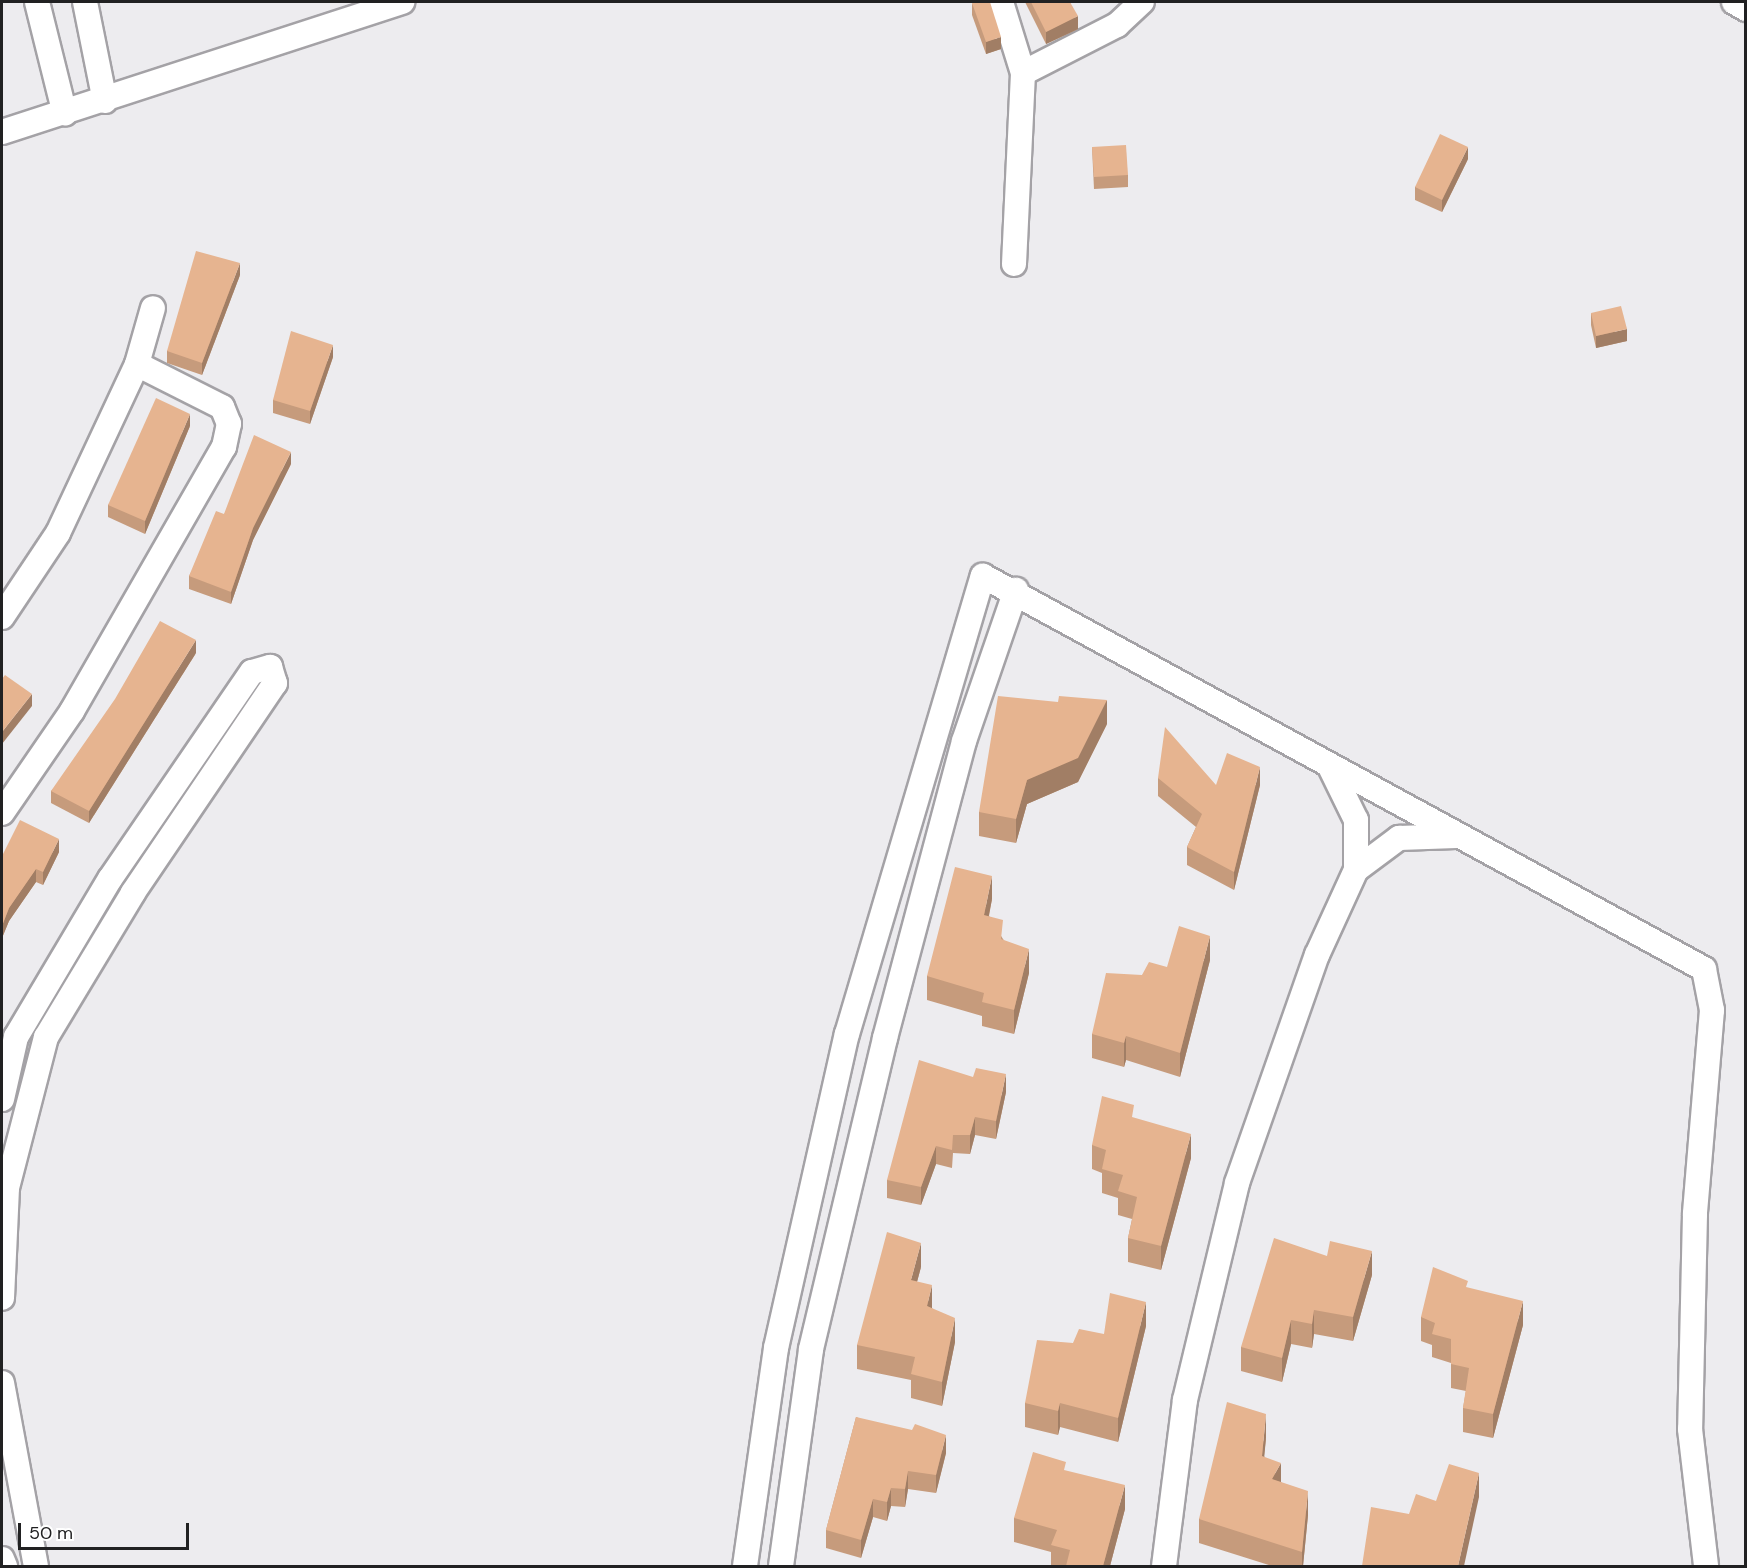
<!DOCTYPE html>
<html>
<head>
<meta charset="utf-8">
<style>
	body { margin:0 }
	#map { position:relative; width:1747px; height:1568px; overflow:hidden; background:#edecef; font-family:"DM Sans",sans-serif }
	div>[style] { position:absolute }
	.roads { filter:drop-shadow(2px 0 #a4a2a6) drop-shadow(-2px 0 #a4a2a6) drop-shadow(0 2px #a4a2a6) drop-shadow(0 -2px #a4a2a6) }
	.minor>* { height:24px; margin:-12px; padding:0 12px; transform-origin:12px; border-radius:12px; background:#fff }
	.wall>* { inset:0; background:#c69b7c }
	.shaded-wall>* { inset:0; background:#a17e65 }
	.building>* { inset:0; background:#e6b490 }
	span { translate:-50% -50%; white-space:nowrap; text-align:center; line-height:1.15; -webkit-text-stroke:4.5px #fff; paint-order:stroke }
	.frame { position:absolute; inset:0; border:3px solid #212122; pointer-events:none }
	.scale { position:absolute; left:18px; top:1523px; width:171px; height:27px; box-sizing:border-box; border:3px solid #212122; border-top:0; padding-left:8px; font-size:18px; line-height:21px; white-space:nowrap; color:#212122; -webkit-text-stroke:4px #fff; paint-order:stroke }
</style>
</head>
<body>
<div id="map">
	<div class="roads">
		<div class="minor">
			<i style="left:37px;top:2px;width:115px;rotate:76deg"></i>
			<i style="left:85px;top:2px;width:101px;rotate:78.6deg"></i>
			<i style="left:1001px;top:2px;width:74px;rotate:72.8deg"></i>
			<i style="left:1734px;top:2px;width:14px;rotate:30deg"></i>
			<i style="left:2px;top:132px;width:421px;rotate:-18deg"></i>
			<i style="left:1014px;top:264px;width:191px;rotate:-87.3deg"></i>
			<i style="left:1023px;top:73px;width:106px;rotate:-27.1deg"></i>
			<i style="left:1117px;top:25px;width:34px;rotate:-43deg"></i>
			<i style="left:2px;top:617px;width:101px;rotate:-56.3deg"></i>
			<i style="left:58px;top:533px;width:187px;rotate:-64.9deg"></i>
			<i style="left:137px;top:364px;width:58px;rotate:-74.1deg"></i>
			<i style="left:2px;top:813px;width:124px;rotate:-55.5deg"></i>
			<i style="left:72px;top:711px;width:305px;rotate:-60.1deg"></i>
			<i style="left:224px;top:447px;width:24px;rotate:-78deg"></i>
			<i style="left:229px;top:424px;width:18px;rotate:-112deg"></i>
			<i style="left:222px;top:407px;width:95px;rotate:-153.2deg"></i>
			<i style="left:1356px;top:870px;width:54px;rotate:-36.7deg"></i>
			<i style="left:1399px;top:838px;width:57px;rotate:-2deg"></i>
			<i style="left:2px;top:1099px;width:64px;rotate:-77.3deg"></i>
			<i style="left:16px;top:1037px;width:184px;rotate:-59.3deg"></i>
			<i style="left:110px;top:879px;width:251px;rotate:-55.6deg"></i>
			<i style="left:252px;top:672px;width:19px;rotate:-16deg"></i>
			<i style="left:270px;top:667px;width:17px;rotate:73deg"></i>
			<i style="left:275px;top:683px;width:254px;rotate:124.1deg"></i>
			<i style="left:133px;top:893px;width:168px;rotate:121.1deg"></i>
			<i style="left:46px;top:1037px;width:156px;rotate:104.5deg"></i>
			<i style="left:7px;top:1188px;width:110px;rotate:92.6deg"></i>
			<i style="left:2px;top:1383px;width:186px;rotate:79.5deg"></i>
			<i style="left:2px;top:1559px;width:8px;rotate:67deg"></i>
			<i style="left:745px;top:1566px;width:220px;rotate:-81.9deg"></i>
			<i style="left:776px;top:1348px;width:322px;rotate:-77.3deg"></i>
			<i style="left:847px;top:1034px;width:478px;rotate:-73.5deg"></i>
			<i style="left:983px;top:576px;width:821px;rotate:28.59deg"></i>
			<i style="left:1704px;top:969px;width:42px;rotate:79deg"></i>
			<i style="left:1712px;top:1010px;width:205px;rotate:94.8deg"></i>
			<i style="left:1695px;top:1214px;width:215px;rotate:91.3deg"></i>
			<i style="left:1690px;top:1429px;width:138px;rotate:83.3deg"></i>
			<i style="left:781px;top:1566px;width:219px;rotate:-82.1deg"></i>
			<i style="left:811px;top:1349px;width:320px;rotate:-76.6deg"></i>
			<i style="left:885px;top:1038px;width:307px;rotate:-75.1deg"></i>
			<i style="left:964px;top:741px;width:160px;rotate:-71deg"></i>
			<i style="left:1164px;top:1566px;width:167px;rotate:-82.8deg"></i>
			<i style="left:1185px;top:1400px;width:223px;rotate:-76.5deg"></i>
			<i style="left:1237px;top:1183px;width:242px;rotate:-70.7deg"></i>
			<i style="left:1317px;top:955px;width:94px;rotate:-65.4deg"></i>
			<i style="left:1356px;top:870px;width:50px;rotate:-90deg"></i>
			<i style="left:1356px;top:820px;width:61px;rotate:-116.1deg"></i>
		</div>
	</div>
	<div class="wall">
		<i style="clip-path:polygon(1025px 2px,1070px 2px,1078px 29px,1046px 44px)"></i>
		<i style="clip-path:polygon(972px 3px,1001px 49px,986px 54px,972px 15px)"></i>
		<i style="clip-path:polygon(1092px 147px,1128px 175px,1128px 187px,1094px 189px)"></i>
		<i style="clip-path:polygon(1468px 159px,1442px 212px,1415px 200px,1415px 187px)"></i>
		<i style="clip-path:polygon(240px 275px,202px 375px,167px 363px,167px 351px)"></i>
		<i style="clip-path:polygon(1591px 313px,1627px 341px,1596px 348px,1591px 325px)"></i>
		<i style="clip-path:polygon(333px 357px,310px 424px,273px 413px,273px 400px)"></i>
		<i style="clip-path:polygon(190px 426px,145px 534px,108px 517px,108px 505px)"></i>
		<i style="clip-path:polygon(291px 464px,253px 540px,231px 604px,189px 589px,189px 576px,224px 514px)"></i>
		<i style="clip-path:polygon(196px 653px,89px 823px,51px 803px,51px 791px)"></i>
		<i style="clip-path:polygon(1107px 724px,1078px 782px,1027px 804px,1016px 843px,979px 836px,979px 812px)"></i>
		<i style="clip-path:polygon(1158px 778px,1216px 785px,1260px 785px,1234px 890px,1187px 865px,1187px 847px,1196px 827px,1158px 796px)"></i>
		<i style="clip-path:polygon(59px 852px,43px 885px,36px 882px,9px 921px,2px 938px,2px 856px)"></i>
		<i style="clip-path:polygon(992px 899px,989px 916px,1003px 939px,1029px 973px,1014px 1034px,982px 1026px,982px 1016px,927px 1000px,927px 976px)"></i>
		<i style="clip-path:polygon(1210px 960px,1180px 1077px,1126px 1060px,1124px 1067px,1092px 1058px,1092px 1034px,1142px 975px,1167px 967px)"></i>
		<i style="clip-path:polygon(1006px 1092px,996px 1139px,975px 1135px,970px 1154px,953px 1153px,952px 1168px,936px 1164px,921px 1205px,887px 1198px,887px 1180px)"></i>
		<i style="clip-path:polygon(1134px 1118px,1191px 1158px,1161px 1270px,1128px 1262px,1128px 1238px,1132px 1219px,1118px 1215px,1118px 1198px,1102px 1193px,1102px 1173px,1092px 1169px,1092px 1145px)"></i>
		<i style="clip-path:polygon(921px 1267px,917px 1282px,932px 1308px,955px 1342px,942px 1406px,911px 1398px,911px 1380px,857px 1369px,857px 1345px)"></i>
		<i style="clip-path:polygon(1372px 1275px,1353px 1341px,1314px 1334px,1312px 1348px,1291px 1344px,1282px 1382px,1241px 1371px,1241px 1347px)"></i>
		<i style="clip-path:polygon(1468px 1288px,1523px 1325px,1493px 1438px,1463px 1432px,1463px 1408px,1466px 1391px,1451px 1388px,1451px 1363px,1432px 1357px,1432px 1345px,1421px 1341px,1421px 1317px)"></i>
		<i style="clip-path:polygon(1146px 1326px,1118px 1442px,1060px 1427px,1058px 1435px,1025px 1427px,1025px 1403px,1073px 1343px,1104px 1334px)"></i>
		<i style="clip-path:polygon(856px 1417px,946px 1453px,936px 1493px,908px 1489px,905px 1507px,891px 1506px,887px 1521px,873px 1517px,861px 1558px,826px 1548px,826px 1530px)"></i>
		<i style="clip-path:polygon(1266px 1438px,1264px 1456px,1281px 1482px,1308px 1515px,1303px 1566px,1272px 1566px,1199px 1543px,1199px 1519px)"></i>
		<i style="clip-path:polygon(1066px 1471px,1125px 1509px,1110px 1566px,1051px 1566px,1051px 1552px,1014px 1542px,1014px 1518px)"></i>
	</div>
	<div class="shaded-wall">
		<i style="clip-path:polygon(1078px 16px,1078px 29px,1046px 44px,1046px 32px)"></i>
		<i style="clip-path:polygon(1001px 37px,1001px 49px,986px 54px,986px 42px)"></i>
		<i style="clip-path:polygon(1468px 147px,1468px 159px,1442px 212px,1442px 200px)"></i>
		<i style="clip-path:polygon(240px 263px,240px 275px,202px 375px,202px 363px)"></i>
		<i style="clip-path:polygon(1627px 329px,1627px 341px,1596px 348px,1596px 336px)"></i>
		<i style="clip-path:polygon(333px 345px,333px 357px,310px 424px,310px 411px)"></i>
		<i style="clip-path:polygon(190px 414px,190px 426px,145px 534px,145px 521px)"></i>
		<i style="clip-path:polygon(291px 452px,291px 464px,253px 540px,231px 604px,231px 592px,253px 528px)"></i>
		<i style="clip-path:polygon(196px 640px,196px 653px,89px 823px,89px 811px)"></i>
		<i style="clip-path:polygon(32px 694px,32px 706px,2px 744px,2px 732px)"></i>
		<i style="clip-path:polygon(1107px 700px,1107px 724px,1078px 782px,1027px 804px,1016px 843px,1016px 819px,1027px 780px)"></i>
		<i style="clip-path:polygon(1260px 767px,1260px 785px,1234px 890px,1234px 872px)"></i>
		<i style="clip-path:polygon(59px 839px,59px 852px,43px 885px,43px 872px)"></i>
		<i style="clip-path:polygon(36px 869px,36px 882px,9px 921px,2px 938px,2px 926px,9px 908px)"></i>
		<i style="clip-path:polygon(992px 876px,992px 899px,984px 939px,984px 915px)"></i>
		<i style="clip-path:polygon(1210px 936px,1210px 960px,1180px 1077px,1180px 1053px)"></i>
		<i style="clip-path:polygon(1029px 949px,1029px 973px,1014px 1034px,1014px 1010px)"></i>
		<i style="clip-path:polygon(1126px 1036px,1126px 1060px,1124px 1067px,1124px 1043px)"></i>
		<i style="clip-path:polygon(1006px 1074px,1006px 1092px,996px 1139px,996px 1121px)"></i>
		<i style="clip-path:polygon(975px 1117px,975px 1135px,970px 1154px,970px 1135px)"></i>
		<i style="clip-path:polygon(1191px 1134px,1191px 1158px,1161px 1270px,1161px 1246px)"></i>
		<i style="clip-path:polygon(936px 1146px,936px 1164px,921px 1205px,921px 1187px)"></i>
		<i style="clip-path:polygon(921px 1243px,921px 1267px,911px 1304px,911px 1280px)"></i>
		<i style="clip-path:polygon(1372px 1251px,1372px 1275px,1353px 1341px,1353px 1317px)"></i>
		<i style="clip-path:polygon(932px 1285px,932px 1309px,927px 1306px)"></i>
		<i style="clip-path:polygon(1523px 1301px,1523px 1325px,1493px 1438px,1493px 1414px)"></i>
		<i style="clip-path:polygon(1146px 1302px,1146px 1326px,1118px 1442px,1118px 1418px)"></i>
		<i style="clip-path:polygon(1314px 1310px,1314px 1334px,1312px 1348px,1312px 1324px)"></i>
		<i style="clip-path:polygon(955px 1318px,955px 1342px,942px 1406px,942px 1382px)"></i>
		<i style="clip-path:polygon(1291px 1320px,1291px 1344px,1282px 1382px,1282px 1358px)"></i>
		<i style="clip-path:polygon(1060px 1403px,1060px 1427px,1058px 1435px,1058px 1411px)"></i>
		<i style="clip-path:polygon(1266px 1414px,1266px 1438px,1262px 1480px,1262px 1456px)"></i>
		<i style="clip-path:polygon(946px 1435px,946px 1453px,936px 1493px,936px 1475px)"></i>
		<i style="clip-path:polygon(1281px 1463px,1281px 1487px,1272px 1479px)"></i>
		<i style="clip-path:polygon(908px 1471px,908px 1489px,905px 1507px,905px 1489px)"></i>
		<i style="clip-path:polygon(1479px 1473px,1479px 1497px,1464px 1566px,1458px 1566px)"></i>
		<i style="clip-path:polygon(1125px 1485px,1125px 1509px,1110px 1566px,1103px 1566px)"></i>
		<i style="clip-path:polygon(891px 1488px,891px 1506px,887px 1521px,887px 1502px)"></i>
		<i style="clip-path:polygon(1308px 1491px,1308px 1515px,1303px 1566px,1302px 1566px,1302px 1552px)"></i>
		<i style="clip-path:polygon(873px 1499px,873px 1517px,861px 1558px,861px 1540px)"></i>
	</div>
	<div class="building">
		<i style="clip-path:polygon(976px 2px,990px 2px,1001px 37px,986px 42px,972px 3px)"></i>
		<i style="clip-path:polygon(1031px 2px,1070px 2px,1078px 16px,1046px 32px)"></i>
		<i style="clip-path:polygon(1440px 134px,1468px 147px,1442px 200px,1415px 187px)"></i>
		<i style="clip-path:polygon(1126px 145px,1128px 175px,1094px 177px,1092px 147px)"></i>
		<i style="clip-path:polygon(196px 251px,240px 263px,202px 363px,167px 351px)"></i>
		<i style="clip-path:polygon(1621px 306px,1627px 329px,1596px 336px,1591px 313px)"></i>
		<i style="clip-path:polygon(291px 331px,333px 345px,310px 411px,273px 400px)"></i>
		<i style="clip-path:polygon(156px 398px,190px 414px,145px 521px,108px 505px)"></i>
		<i style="clip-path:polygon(254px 435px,291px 452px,253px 528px,231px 592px,189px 576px,216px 511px,224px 514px)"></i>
		<i style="clip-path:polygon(160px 621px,196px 640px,89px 811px,51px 791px,115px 699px)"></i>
		<i style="clip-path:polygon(5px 675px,32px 694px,2px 732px,2px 679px)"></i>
		<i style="clip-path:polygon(998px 696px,1058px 702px,1059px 696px,1107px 700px,1078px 758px,1027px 780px,1016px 819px,979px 812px)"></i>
		<i style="clip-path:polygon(1165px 727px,1216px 785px,1227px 753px,1260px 767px,1234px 872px,1187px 847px,1202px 814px,1158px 778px)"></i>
		<i style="clip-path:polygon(20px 820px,59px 839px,43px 872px,36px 869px,9px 908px,2px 926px,2px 856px)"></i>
		<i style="clip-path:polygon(955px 867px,992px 876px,984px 915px,1003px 920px,1001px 939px,1029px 949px,1014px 1010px,982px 1002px,984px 993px,927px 976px)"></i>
		<i style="clip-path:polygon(1179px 926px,1210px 936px,1180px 1053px,1126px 1036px,1124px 1043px,1092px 1034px,1106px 973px,1142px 975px,1149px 962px,1167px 967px)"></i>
		<i style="clip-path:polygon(919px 1060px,973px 1077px,976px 1068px,1006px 1074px,996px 1121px,975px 1117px,970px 1135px,953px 1135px,952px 1150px,936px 1146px,921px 1187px,887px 1180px)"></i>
		<i style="clip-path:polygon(1102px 1096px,1134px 1105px,1132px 1117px,1191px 1134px,1161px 1246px,1128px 1238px,1137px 1197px,1118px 1191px,1123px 1175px,1102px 1169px,1106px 1150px,1092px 1145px)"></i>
		<i style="clip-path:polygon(887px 1232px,921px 1243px,911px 1280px,932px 1285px,927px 1306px,955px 1318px,942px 1382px,911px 1374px,915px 1357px,857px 1345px)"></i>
		<i style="clip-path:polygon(1274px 1238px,1327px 1256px,1330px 1241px,1372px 1251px,1353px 1317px,1314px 1310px,1312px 1324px,1291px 1320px,1282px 1358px,1241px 1347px)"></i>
		<i style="clip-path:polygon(1433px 1267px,1468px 1281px,1466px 1287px,1523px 1301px,1493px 1414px,1463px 1408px,1469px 1368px,1451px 1364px,1451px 1339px,1432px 1334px,1435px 1323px,1421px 1317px)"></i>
		<i style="clip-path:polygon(1110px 1293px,1146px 1302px,1118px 1418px,1060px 1403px,1058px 1411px,1025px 1403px,1037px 1340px,1073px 1343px,1079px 1329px,1104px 1334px)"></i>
		<i style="clip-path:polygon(1227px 1402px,1266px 1414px,1262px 1456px,1281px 1463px,1272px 1479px,1308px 1491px,1302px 1552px,1199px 1519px)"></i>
		<i style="clip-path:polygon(856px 1417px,912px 1430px,915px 1424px,946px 1435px,936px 1475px,908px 1471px,905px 1489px,891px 1488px,887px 1502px,873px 1499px,861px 1540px,826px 1530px)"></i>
		<i style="clip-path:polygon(1033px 1452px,1066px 1462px,1064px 1470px,1125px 1485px,1103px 1566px,1066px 1566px,1070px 1550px,1051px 1545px,1057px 1530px,1014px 1518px)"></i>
		<i style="clip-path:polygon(1449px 1464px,1479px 1473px,1458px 1566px,1362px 1566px,1371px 1507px,1409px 1514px,1416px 1494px,1436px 1501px)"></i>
	</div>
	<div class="frame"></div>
	<div class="scale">50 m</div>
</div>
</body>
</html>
